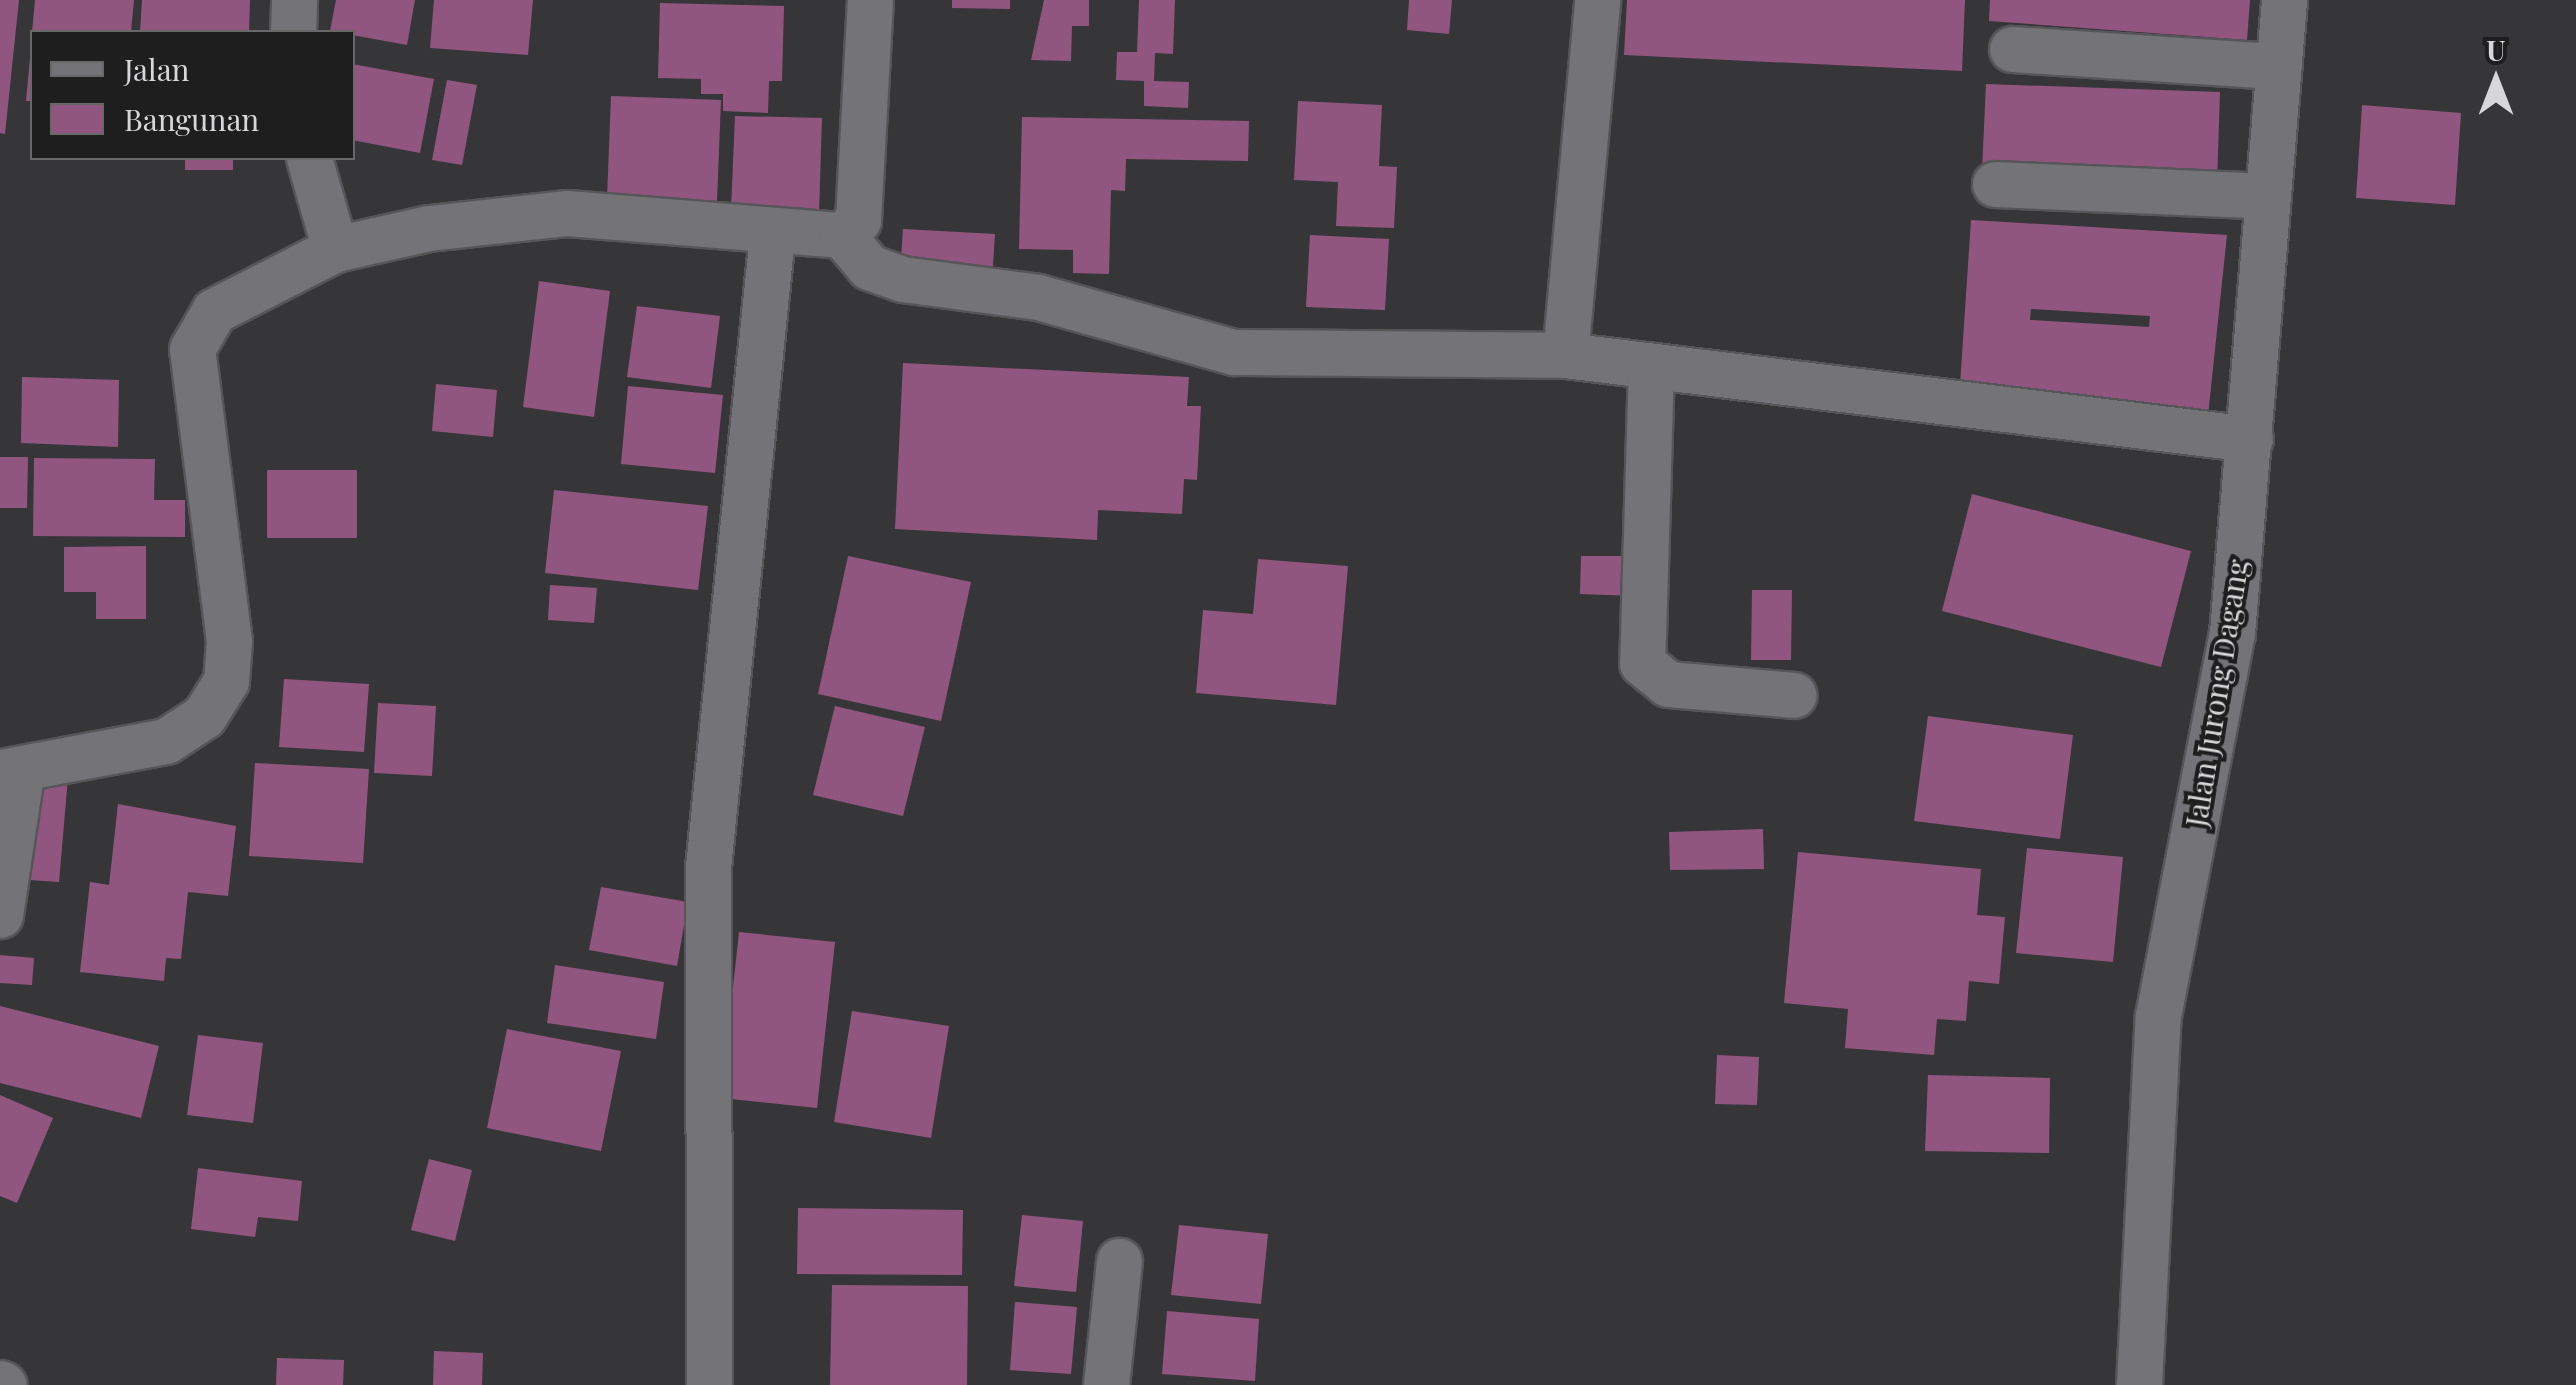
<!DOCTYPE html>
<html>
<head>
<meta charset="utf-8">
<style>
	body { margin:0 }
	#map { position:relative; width:2576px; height:1385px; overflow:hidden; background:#363639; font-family:"Playfair Display",serif }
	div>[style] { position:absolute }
	.building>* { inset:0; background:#91567f }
	.roads { filter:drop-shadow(2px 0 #565558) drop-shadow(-2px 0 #565558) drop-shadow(0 2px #565558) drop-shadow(0 -2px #565558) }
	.minor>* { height:45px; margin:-22.5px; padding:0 22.5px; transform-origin:22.5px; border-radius:22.5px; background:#747377 }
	span { translate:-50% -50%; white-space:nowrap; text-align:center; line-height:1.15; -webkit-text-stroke:8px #1e1e1f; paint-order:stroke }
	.street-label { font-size:30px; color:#d7d7d9 }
	.legend { position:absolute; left:30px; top:30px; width:325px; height:130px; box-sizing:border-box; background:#1e1e1f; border:2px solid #686869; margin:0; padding:12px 18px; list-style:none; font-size:30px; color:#d7d7d9 }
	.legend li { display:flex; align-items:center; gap:20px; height:50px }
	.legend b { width:50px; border:2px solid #686869 }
	.north { position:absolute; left:2446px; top:30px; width:100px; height:100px; -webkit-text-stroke:8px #1e1e1f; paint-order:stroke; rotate:0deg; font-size:28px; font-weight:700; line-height:40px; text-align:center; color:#d7d7d9 }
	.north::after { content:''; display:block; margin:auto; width:35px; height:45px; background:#d7d7d9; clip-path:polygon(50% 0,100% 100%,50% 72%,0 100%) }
</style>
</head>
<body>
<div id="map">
	<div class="building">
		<i style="clip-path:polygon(0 0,19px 0,5px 134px,0 133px)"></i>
		<i style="clip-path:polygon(35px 0,134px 0,131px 32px,32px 32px)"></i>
		<i style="clip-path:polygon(142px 0,250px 0,249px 32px,140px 32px)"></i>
		<i style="clip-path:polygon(336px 0,415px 0,407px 45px,330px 31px)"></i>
		<i style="clip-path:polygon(434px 0,533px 0,528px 55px,430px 48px)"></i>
		<i style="clip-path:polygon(952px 0,1010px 0,1010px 9px,952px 8px)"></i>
		<i style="clip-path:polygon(1044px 0,1089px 0,1089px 26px,1072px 26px,1071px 61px,1031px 60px)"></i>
		<i style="clip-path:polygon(1139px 0,1175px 0,1173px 54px,1155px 53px,1154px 81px,1189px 82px,1188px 108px,1144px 106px,1144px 81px,1116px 80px,1117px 52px,1137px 52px)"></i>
		<i style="clip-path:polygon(1409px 0,1452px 0,1449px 34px,1407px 30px)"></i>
		<i style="clip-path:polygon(1627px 0,1965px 0,1962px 71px,1624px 55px)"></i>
		<i style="clip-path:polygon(1990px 0,2250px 0,2247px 40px,1989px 21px)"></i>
		<i style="clip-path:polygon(660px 3px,784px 6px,782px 81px,769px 81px,768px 113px,723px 111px,723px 94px,701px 94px,701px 79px,658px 78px)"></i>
		<i style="clip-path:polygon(30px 58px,32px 58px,32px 101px,26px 101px)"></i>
		<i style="clip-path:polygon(352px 64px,434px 79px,420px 153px,352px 140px)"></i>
		<i style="clip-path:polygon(447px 80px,477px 85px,462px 165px,432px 160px)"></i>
		<i style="clip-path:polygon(1986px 84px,2220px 92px,2217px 183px,1981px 193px)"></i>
		<i style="clip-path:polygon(611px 96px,721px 100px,717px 201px,607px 198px)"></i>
		<i style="clip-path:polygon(1298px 101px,1382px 105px,1379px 166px,1397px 167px,1394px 228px,1336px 226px,1338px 182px,1294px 180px)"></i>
		<i style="clip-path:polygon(2362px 105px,2461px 113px,2455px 205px,2356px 198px)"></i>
		<i style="clip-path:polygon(735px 116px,822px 118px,819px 213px,731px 210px)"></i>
		<i style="clip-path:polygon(1022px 117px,1249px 121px,1248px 161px,1126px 159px,1125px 191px,1111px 190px,1109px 274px,1073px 273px,1073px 250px,1019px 249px)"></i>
		<i style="clip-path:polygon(185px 158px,233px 158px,233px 170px,185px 170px)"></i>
		<i style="clip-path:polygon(evenodd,1971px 220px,2227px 235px,2208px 416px,1959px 400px,1971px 220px,2031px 309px,2150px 316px,2149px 327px,2030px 320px,2031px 309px)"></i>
		<i style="clip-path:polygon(903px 229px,995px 234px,992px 280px,900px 274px)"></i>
		<i style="clip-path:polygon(1310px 235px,1389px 239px,1385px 310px,1306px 307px)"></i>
		<i style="clip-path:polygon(539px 281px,610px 291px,594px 417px,523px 407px)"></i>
		<i style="clip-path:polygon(637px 306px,720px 316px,711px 388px,627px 377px)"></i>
		<i style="clip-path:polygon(903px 363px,1189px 377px,1187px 406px,1201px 406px,1197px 480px,1184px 479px,1182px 514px,1098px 510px,1097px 540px,895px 529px)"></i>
		<i style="clip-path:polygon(22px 377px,119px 380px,118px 447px,21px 443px)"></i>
		<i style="clip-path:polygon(436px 384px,497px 390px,493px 437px,432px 431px)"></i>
		<i style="clip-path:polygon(628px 386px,723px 395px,715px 473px,621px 464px)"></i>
		<i style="clip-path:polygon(0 457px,28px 457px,27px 508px,0 508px)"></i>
		<i style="clip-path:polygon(34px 458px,155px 459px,154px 500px,185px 500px,185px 537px,33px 536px)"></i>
		<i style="clip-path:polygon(267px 470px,357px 470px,357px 538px,267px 538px)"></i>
		<i style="clip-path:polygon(554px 490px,708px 506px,698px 590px,545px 573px)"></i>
		<i style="clip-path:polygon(1972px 494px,2191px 551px,2161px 667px,1942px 611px)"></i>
		<i style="clip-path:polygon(146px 546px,146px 619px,96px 619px,96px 592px,64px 592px,64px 547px)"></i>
		<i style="clip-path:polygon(848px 556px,971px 582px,941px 721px,818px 694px)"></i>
		<i style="clip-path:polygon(1581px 556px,1636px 556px,1635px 596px,1580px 594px)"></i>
		<i style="clip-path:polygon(1258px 559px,1348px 566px,1336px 705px,1196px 693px,1203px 610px,1253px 614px)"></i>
		<i style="clip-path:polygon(550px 585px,597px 588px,594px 623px,548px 620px)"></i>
		<i style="clip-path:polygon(1752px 590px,1792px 590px,1791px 660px,1751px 660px)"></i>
		<i style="clip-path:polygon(284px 679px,369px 684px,364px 752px,279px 747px)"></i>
		<i style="clip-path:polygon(378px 703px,436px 706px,432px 776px,374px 773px)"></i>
		<i style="clip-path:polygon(835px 706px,925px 727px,903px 816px,813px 795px)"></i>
		<i style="clip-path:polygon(1928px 716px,2073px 735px,2060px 839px,1914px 821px)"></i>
		<i style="clip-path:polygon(0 760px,69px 766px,59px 882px,0 878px)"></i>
		<i style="clip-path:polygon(255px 763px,369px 769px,363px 863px,249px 856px)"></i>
		<i style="clip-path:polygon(118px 804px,236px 826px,228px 896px,188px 892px,181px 959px,166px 958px,164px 981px,80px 972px,90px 882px,109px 885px)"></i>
		<i style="clip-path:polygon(1763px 829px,1764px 869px,1670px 870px,1669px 832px)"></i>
		<i style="clip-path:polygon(2027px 848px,2123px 857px,2113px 962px,2016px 953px)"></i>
		<i style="clip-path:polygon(1798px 852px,1981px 869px,1977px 915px,2005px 917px,1999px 984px,1969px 981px,1966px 1021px,1937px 1019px,1934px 1055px,1845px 1048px,1848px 1009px,1784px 1003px)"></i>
		<i style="clip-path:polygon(601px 887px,688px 902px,677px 966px,589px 950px)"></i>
		<i style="clip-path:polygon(739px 932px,835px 942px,817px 1108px,721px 1098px)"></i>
		<i style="clip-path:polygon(0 955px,34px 958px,32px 985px,0 983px)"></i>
		<i style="clip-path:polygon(555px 965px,664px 982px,656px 1039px,547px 1023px)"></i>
		<i style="clip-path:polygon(0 1006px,159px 1046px,141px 1118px,0 1083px)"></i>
		<i style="clip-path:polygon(852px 1011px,949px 1026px,931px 1138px,834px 1122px)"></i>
		<i style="clip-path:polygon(507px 1029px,621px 1051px,601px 1151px,487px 1128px)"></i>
		<i style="clip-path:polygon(198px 1035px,263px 1043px,253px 1123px,187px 1115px)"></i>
		<i style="clip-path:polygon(1717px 1055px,1759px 1057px,1757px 1105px,1715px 1104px)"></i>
		<i style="clip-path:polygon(1928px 1075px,2050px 1078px,2049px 1153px,1925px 1151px)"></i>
		<i style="clip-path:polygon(0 1095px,53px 1118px,17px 1203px,0 1196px)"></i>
		<i style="clip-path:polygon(429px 1159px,472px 1170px,455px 1241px,411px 1230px)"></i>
		<i style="clip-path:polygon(198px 1168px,302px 1181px,298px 1221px,258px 1217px,255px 1237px,191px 1229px)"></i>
		<i style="clip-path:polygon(798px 1208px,963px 1210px,962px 1275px,797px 1274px)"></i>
		<i style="clip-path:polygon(1022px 1215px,1083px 1221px,1076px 1292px,1014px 1286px)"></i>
		<i style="clip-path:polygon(1179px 1225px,1268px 1234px,1261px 1304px,1171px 1295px)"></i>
		<i style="clip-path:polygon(832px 1285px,968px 1286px,967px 1385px,830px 1385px)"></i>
		<i style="clip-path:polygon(1015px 1302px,1077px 1307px,1071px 1374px,1010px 1370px)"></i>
		<i style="clip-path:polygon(1167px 1311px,1259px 1319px,1255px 1381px,1162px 1374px)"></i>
		<i style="clip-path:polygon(434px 1351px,483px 1353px,482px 1385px,433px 1385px)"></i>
		<i style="clip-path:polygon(277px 1358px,344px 1360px,343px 1385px,276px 1385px)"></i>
	</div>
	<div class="roads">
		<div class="minor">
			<i style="left:293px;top:32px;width:32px;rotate:-88deg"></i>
			<i style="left:2012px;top:49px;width:267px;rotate:3.7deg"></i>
			<i style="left:309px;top:158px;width:95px;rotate:74.1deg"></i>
			<i style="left:1995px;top:184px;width:273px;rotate:2.5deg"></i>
			<i style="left:842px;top:235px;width:42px;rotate:49.8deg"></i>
			<i style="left:869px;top:267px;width:35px;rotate:20deg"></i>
			<i style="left:902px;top:279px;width:137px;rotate:7.5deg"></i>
			<i style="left:1038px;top:297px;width:204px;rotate:15.7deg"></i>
			<i style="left:1234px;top:352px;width:331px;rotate:0.5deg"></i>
			<i style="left:1565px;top:355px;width:690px;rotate:6.99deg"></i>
			<i style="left:1565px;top:355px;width:356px;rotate:-84.8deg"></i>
			<i style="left:1651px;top:366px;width:297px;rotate:91.7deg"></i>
			<i style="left:1642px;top:663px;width:33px;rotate:39deg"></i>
			<i style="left:1668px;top:684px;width:126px;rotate:5deg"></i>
			<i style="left:0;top:772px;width:169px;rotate:-10.6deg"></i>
			<i style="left:166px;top:741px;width:45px;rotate:-33.3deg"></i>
			<i style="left:204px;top:716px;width:41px;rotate:-57.8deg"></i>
			<i style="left:226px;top:681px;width:40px;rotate:-85.7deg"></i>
			<i style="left:229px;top:641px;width:294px;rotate:-97.2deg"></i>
			<i style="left:192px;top:349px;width:44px;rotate:-59.9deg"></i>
			<i style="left:214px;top:311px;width:136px;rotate:-27.1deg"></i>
			<i style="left:335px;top:249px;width:96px;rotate:-12.6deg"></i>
			<i style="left:429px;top:228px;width:139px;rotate:-6.2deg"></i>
			<i style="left:567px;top:213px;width:276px;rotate:4.6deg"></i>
			<i style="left:842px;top:235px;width:22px;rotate:-43deg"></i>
			<i style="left:858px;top:220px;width:220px;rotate:-86.9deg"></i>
			<i style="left:0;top:915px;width:143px;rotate:-81.5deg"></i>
			<i style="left:0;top:1383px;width:4px;rotate:27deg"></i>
			<i style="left:709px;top:1385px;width:518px;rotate:-90.11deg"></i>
			<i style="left:708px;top:867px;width:635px;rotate:-84.22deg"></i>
			<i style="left:1106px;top:1385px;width:125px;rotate:-84deg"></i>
			<i style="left:2139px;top:1385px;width:369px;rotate:-87.1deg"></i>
			<i style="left:2158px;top:1016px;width:390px;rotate:-79.1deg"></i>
			<i style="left:2232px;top:633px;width:635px;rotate:-85.3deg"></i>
		</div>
	</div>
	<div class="street-label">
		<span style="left:2216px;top:693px;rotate:-81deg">Jalan Jurong Dagang</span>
	</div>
	<ul class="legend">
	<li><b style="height:12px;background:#747377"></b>Jalan</li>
	<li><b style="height:28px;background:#91567f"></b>Bangunan</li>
	</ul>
	<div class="north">U</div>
</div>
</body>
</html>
